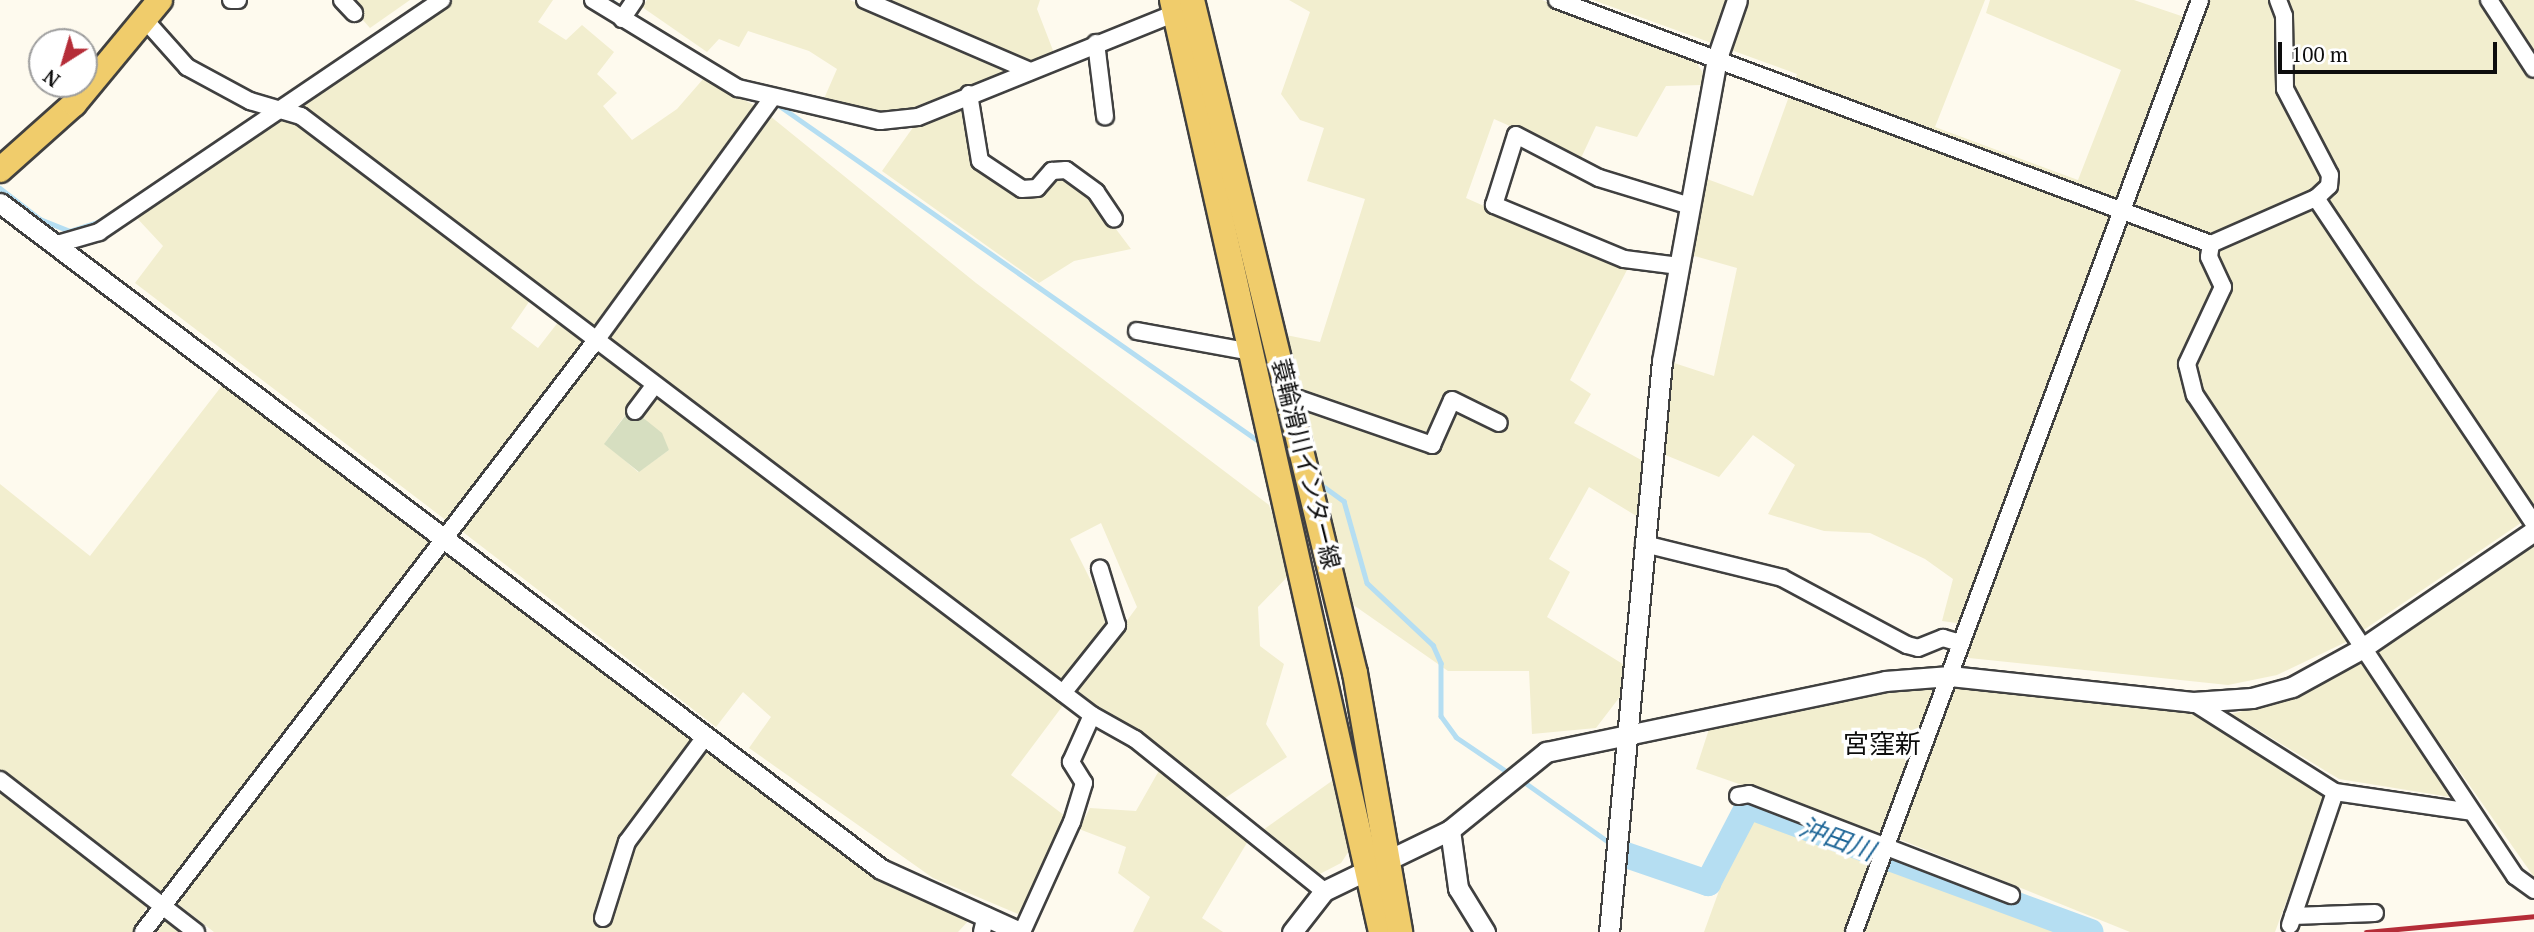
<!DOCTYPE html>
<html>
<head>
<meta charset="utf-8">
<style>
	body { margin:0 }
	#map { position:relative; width:2534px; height:932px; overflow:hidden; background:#fefaee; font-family:"PT Serif","Noto Sans JP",serif }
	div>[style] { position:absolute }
	.farmland>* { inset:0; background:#f2eecf }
	.cemetery>* { inset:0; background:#d6dec0 }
	.stream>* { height:4.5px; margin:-2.25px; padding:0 2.25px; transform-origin:2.25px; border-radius:2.25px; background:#b5def2 }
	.river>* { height:26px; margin:-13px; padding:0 13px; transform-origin:13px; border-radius:13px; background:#b5def2 }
	.roads { filter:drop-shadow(2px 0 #404040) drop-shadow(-2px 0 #404040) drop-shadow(0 2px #404040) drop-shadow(0 -2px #404040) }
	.minor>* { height:16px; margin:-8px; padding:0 8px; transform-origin:8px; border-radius:8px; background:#fff }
	.tertiary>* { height:19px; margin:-9.5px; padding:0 9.5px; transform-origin:9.5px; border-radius:9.5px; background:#fff }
	.primary>* { height:24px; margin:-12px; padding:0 12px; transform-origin:12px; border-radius:12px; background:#f0cc6b }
	.rail>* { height:4.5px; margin:-2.25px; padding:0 2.25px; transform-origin:2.25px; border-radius:2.25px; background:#b52d38 }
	span { translate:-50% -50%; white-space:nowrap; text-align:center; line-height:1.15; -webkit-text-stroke:7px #fff; paint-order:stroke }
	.street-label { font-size:24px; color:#0d0d0d }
	.neighbourhood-label { font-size:26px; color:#0d0d0d }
	.water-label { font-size:26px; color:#1e6697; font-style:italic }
	.north { position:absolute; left:28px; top:28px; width:70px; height:70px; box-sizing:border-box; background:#fff; border:2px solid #9e9e9e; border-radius:50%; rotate:217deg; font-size:19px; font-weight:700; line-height:28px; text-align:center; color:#0d0d0d }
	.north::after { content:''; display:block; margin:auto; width:24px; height:32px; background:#b52d38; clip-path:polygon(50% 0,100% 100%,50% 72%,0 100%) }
	.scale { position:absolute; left:2278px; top:42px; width:219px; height:32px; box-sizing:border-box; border:4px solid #0d0d0d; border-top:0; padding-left:9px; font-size:21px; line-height:24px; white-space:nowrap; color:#0d0d0d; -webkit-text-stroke:5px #fff; paint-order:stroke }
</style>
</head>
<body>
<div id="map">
	<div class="farmland">
		<i style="clip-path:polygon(345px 0,410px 0,370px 28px)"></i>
		<i style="clip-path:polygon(453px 0,553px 0,538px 22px,566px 40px,582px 25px,614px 52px,597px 74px,617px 93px,603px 106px,632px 140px,677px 109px,704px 78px,759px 108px,592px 329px,300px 106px)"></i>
		<i style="clip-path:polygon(647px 0,850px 0,1014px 68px,891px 116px,823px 101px,837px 69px,809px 51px,748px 31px,739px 47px,719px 39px,707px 52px,642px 7px)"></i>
		<i style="clip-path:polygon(886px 0,1040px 0,1037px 9px,1054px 53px,1033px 61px)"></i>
		<i style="clip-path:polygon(1289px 0,1542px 0,1655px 41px,1694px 59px,1703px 73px,1702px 85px,1666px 86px,1637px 137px,1596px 126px,1581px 158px,1494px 119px,1466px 198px,1627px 270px,1570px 380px,1591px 394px,1574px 423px,1643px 461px,1638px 517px,1589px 487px,1549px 559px,1570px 572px,1547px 617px,1626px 666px,1622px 694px,1596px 728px,1532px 734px,1529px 671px,1448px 671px,1352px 604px,1286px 335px,1320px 342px,1365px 199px,1307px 181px,1324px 128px,1300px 120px,1281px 94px,1310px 12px)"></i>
		<i style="clip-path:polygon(1593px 0,1985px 0,1935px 127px,2078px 180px,2121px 70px,1986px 13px,1990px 0,2134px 0,2199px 22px,2208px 0,2534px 0,2534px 514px,2346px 642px,2277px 675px,2228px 685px,1969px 658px,1956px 623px,1942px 621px,1953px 579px,1925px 559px,1870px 533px,1824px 531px,1768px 514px,1795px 465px,1753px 435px,1719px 477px,1663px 454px,1671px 362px,1714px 376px,1737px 268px,1691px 255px,1707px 179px,1753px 196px,1797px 74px)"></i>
		<i style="clip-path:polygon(965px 106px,970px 158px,980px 170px,1030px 196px,1060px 174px,1079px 180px,1131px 249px,1074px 261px,1039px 283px,882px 171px,914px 126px)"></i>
		<i style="clip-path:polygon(770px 116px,976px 283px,1269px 505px,1292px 572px,1258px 607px,1260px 646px,1284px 664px,1266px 724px,1287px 757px,1222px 800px,1074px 693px,1137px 607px,1101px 523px,1070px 539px,1111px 621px,1062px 686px,603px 339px)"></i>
		<i style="clip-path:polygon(294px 117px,531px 299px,511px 328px,538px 348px,559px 321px,587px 341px,447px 521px,135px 283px,163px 246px,135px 216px,278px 119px)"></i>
		<i style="clip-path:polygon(598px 348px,646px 386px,605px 443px,638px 472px,669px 450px,641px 414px,656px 393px,1064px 704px,1011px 775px,1069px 819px,1023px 916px,933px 878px,749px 748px,771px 717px,743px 692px,716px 727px,459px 529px)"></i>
		<i style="clip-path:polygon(224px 383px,431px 542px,164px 893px,154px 893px,0 775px,0 484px,90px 556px)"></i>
		<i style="clip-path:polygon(2534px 539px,2534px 877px,2373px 648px)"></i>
		<i style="clip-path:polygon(442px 548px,861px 869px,971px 918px,958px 932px,214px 932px,174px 901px)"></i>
		<i style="clip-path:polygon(2358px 659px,2450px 797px,2339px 779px,2232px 714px,2297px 696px)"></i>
		<i style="clip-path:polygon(1937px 684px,1880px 833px,1696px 769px,1710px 726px)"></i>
		<i style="clip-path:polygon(1955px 684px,2190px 708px,2326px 795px,2275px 932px,2130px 932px,1899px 839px)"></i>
		<i style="clip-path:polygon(1161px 767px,1248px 841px,1202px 918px,1223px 932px,1133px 932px,1150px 897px,1118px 873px,1126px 847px,1079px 829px,1090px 808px,1136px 811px)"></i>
		<i style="clip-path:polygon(1336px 778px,1351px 848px,1341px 863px,1316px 876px,1263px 830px)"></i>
		<i style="clip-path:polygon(0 791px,148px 904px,134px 932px,0 932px)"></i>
		<i style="clip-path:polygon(1747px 814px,1873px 861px,1847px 932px,1704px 932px)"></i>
		<i style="clip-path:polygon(1885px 865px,2061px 932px,1861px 932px)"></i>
		<i style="clip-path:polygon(164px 914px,187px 932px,151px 932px)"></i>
	</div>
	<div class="cemetery">
		<i style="clip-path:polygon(631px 408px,662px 433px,669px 450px,639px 472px,604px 444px)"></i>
	</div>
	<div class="stream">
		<i style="left:610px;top:0;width:17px;rotate:33deg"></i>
		<i style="left:632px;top:14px;width:22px;rotate:32deg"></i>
		<i style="left:777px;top:104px;width:593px;rotate:34.98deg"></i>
		<i style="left:0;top:188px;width:51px;rotate:37.8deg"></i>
		<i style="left:40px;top:219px;width:32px;rotate:22deg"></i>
		<i style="left:70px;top:231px;width:29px;rotate:-18deg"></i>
		<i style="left:98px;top:222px;width:62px;rotate:-33.2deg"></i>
		<i style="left:1319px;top:483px;width:31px;rotate:36deg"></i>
		<i style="left:1344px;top:501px;width:85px;rotate:74.3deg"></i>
		<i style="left:1367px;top:583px;width:91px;rotate:43.2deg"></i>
		<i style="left:1433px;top:645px;width:20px;rotate:66deg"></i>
		<i style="left:1441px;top:663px;width:53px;rotate:90deg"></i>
		<i style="left:1441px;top:716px;width:26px;rotate:54deg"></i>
		<i style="left:1456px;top:737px;width:64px;rotate:34.2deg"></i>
		<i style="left:1520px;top:779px;width:114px;rotate:35.4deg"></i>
	</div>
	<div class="river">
		<i style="left:1626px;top:855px;width:87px;rotate:18.9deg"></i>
		<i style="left:1708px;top:883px;width:87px;rotate:-62.5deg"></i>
		<i style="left:1748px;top:806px;width:365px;rotate:20.2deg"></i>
	</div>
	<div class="roads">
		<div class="minor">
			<i style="left:231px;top:0;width:7px"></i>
			<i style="left:342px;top:0;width:18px;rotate:47deg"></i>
			<i style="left:593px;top:0;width:170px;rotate:31.3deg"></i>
			<i style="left:738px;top:88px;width:146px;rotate:13.1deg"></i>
			<i style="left:880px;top:121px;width:38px;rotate:-6deg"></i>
			<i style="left:918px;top:117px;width:277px;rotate:-22deg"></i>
			<i style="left:865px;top:0;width:180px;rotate:23.3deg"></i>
			<i style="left:1557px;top:0;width:698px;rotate:20.46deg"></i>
			<i style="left:2211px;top:244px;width:115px;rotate:-23.7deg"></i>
			<i style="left:2316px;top:198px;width:392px;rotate:56.2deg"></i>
			<i style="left:2278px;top:0;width:17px;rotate:69deg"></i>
			<i style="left:2284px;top:16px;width:73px;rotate:89.2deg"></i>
			<i style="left:2285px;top:89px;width:97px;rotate:62.4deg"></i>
			<i style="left:2330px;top:175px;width:11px;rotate:95deg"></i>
			<i style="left:2329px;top:186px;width:18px;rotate:137deg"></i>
			<i style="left:2489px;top:0;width:82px;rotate:56.9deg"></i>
			<i style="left:622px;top:19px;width:23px;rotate:-56deg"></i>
			<i style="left:146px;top:21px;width:62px;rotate:48.3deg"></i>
			<i style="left:187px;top:67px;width:72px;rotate:28.4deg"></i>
			<i style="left:250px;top:101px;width:53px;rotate:16.4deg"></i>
			<i style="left:301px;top:116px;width:992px;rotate:37.14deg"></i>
			<i style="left:1092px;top:715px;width:49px;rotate:29.2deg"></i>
			<i style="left:1135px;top:739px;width:243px;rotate:38.8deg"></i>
			<i style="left:1096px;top:43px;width:74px;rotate:83deg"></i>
			<i style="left:969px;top:94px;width:68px;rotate:80.7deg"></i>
			<i style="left:980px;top:161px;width:50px;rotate:33.7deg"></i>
			<i style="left:1022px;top:189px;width:15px;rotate:-4deg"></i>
			<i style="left:1037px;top:188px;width:23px;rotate:-49deg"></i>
			<i style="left:1052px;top:171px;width:14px;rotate:-4deg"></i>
			<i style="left:1066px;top:170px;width:37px;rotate:36deg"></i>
			<i style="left:1096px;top:192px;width:32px;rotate:56deg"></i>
			<i style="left:2211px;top:244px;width:13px;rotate:99deg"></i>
			<i style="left:2209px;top:257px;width:33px;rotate:65deg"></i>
			<i style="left:2223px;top:287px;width:85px;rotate:115.1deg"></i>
			<i style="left:2187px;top:364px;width:32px;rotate:76deg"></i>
			<i style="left:2195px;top:395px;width:578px;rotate:56.36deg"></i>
			<i style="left:2515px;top:876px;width:24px;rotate:36deg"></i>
			<i style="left:54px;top:245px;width:47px;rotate:-16.1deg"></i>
			<i style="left:99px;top:232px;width:414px;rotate:-34.1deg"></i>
			<i style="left:1679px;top:266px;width:55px;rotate:-172.7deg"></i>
			<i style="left:1624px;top:259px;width:141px;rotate:-157.4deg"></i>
			<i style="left:1494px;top:205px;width:73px;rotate:-72.6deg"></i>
			<i style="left:1516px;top:135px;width:93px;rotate:27.4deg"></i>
			<i style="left:1599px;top:178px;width:95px;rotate:17.1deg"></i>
			<i style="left:1137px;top:331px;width:116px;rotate:10.4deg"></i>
			<i style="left:1282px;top:393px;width:159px;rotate:19.1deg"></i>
			<i style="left:1432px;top:445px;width:49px;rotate:-66deg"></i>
			<i style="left:1452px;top:400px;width:52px;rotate:26.1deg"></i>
			<i style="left:635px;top:411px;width:31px;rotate:-53deg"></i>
			<i style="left:1644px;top:544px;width:142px;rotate:13.8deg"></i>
			<i style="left:1782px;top:578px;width:142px;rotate:28.2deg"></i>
			<i style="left:1907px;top:645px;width:11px;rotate:15deg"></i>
			<i style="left:1918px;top:648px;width:27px;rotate:-22deg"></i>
			<i style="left:1943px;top:638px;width:18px;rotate:16deg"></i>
			<i style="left:1063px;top:693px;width:87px;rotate:-51.5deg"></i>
			<i style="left:1117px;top:625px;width:59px;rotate:-106.9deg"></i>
			<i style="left:2193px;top:702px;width:168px;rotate:32.4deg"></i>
			<i style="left:2335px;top:792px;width:138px;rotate:8.3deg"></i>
			<i style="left:0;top:780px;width:248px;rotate:37.8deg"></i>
			<i style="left:1738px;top:796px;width:11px;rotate:-10deg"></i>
			<i style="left:1749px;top:794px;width:281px;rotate:21.1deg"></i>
			<i style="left:2293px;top:916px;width:82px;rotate:-2.1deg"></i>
			<i style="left:603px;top:918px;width:80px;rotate:-72.5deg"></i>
			<i style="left:627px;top:842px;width:131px;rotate:-53.4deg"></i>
			<i style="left:2290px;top:925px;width:140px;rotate:-71.3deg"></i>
			<i style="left:143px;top:932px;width:747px;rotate:-52.56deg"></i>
			<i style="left:597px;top:339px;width:298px;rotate:-54deg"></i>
			<i style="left:982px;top:932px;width:17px;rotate:-77deg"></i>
			<i style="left:1022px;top:932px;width:121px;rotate:-65.6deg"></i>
			<i style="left:1072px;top:822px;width:41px;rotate:-72.9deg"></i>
			<i style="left:1084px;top:783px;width:25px;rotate:-122deg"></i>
			<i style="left:1071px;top:762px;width:51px;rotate:-65.9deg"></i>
			<i style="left:1854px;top:932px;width:994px;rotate:-69.63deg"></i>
		</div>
		<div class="tertiary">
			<i style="left:0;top:203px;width:1104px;rotate:37.09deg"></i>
			<i style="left:881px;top:869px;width:153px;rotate:24.4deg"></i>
			<i style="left:1450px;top:830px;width:124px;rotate:-39.1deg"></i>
			<i style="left:1546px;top:752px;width:346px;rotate:-11.8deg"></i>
			<i style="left:1885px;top:681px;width:65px;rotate:-4.4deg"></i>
			<i style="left:1950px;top:676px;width:244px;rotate:6.1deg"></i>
			<i style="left:2193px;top:702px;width:59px;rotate:-3.9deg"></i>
			<i style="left:2252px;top:698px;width:41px;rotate:-15.4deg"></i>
			<i style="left:2292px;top:687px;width:79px;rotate:-28.8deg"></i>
			<i style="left:2361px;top:649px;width:209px;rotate:-34.3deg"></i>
			<i style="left:1292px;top:932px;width:52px;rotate:-52deg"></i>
			<i style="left:1324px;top:891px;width:140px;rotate:-25.8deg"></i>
			<i style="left:1450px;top:830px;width:59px;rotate:82.1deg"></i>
			<i style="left:1458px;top:888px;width:52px;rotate:58.5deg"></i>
			<i style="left:1609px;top:932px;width:573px;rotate:-84.7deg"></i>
			<i style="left:1662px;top:361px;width:308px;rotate:-79.7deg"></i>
			<i style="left:1717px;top:58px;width:61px;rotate:-71deg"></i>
		</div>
		<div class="primary">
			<i style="left:1172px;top:0;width:955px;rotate:77.36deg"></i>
			<i style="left:1192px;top:0;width:692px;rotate:76.39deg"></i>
			<i style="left:1355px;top:673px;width:263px;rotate:80.1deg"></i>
			<i style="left:0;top:170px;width:99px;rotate:-41.7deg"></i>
			<i style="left:74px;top:104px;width:135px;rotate:-50.4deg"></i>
		</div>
	</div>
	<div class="rail">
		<i style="left:2366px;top:932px;width:169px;rotate:-5.4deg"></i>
	</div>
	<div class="street-label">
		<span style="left:1306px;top:464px;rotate:76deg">蓑輪滑川インター線</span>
	</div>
	<div class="neighbourhood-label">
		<span style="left:1882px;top:744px">宮窪新</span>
	</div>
	<div class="water-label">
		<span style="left:1837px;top:839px;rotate:20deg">沖田川</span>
	</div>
	<div class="north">N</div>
	<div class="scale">100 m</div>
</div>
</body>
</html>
